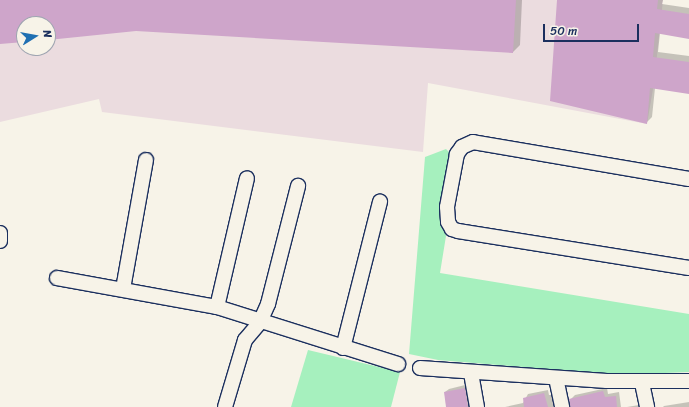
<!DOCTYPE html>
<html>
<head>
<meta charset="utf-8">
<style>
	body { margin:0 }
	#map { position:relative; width:689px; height:407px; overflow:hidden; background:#f7f3e8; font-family:Sriracha,sans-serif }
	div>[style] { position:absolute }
	.built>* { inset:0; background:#ebdcdf }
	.green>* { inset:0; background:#a6f0be }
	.shadow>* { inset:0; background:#0003 }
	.building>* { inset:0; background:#cea5ca }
	.roads { filter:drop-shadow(1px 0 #1b2f5e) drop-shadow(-1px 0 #1b2f5e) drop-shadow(0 1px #1b2f5e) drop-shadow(0 -1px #1b2f5e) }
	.minor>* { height:14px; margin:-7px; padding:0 7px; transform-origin:7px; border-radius:7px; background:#f7f3e8 }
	span { translate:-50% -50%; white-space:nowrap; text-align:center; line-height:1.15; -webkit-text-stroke:3.5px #f7f3e8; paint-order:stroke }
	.north { position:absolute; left:16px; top:16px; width:40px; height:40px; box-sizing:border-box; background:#f7f3e8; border:1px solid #9fa5b1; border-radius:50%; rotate:79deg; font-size:11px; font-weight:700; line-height:16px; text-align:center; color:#1b2f5e }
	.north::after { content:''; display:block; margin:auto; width:14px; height:18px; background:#1f6fb2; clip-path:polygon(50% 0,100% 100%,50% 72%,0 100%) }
	.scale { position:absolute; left:543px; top:24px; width:96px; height:18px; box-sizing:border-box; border:2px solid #1b2f5e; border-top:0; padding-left:5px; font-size:12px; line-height:14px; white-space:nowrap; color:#1b2f5e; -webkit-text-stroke:3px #f7f3e8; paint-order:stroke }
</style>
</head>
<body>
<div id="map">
	<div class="built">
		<i style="clip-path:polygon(evenodd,0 0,663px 0,654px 83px,647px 124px,428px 83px,423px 152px,102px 112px,99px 99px,0 122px,0 0,24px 24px,48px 24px,48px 48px,24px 48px,24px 24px)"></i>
	</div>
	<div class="green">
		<i style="clip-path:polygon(446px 149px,452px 155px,444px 225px,446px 236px,440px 273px,689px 314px,689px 372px,618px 375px,438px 360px,409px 354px,425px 157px)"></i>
		<i style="clip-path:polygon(308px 350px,400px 372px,391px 407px,291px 407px)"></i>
	</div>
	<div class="shadow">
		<i style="clip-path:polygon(0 0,522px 0,520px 45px,513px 52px,136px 30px,48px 39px,48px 24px,24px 24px,24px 41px,0 43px)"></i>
		<i style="clip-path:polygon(558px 0,663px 0,662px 4px,689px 8px,689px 38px,660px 33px,658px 52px,689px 56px,689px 93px,655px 88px,652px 117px,647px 122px)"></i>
		<i style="clip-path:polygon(469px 384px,473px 407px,447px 407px,445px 392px,449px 389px)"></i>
		<i style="clip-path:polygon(607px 388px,608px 394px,619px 392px,621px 407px,573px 407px,571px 399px,575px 395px)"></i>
		<i style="clip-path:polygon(548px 390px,549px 395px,552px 395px,554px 407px,505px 407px,523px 403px,528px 394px)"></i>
		<i style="clip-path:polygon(689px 402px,689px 407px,663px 407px,664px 406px)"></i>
		<i style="clip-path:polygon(639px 405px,639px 407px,627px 407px)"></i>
	</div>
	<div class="building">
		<i style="clip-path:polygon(0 0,516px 0,513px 53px,136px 31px,48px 40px,48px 24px,24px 24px,24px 42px,0 44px)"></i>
		<i style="clip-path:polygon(557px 0,658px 0,657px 9px,689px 14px,689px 39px,655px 33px,653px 57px,689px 62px,689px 94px,650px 88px,647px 124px,550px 101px)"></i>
		<i style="clip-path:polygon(465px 388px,468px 407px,446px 407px,444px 392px)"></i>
		<i style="clip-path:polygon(603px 391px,605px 397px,616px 396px,617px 407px,570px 407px,569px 399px)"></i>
		<i style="clip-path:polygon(544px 393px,548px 407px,524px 407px,523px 398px)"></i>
	</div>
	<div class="roads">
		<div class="minor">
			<i style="left:689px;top:179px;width:219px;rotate:-170.3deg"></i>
			<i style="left:473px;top:142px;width:12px;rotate:156deg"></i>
			<i style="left:462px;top:147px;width:9px;rotate:126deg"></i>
			<i style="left:457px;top:154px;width:54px;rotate:100.7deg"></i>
			<i style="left:447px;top:207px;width:15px;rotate:86deg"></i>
			<i style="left:448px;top:222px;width:8px;rotate:60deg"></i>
			<i style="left:452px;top:229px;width:6px;rotate:18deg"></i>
			<i style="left:458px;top:231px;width:234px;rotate:9.1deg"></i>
			<i style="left:0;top:233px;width:8px;rotate:90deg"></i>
			<i style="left:57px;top:278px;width:163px;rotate:10.3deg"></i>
			<i style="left:217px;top:307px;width:190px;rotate:17.5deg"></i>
			<i style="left:123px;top:289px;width:131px;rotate:-79.9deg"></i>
			<i style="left:217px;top:307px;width:132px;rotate:-76.9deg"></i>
			<i style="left:343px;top:348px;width:151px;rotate:-75.8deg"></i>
			<i style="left:420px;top:368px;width:187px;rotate:4deg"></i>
			<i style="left:607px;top:381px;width:82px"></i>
			<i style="left:471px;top:373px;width:35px;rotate:80deg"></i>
			<i style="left:556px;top:378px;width:30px;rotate:78deg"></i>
			<i style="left:642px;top:383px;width:25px;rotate:78deg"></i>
			<i style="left:225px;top:407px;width:70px;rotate:-73.4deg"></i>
			<i style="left:245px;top:340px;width:23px;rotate:-50deg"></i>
			<i style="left:260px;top:322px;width:20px;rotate:-66deg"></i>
			<i style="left:268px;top:304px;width:122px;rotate:-75.7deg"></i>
		</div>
	</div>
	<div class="north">N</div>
	<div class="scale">50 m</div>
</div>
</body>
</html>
